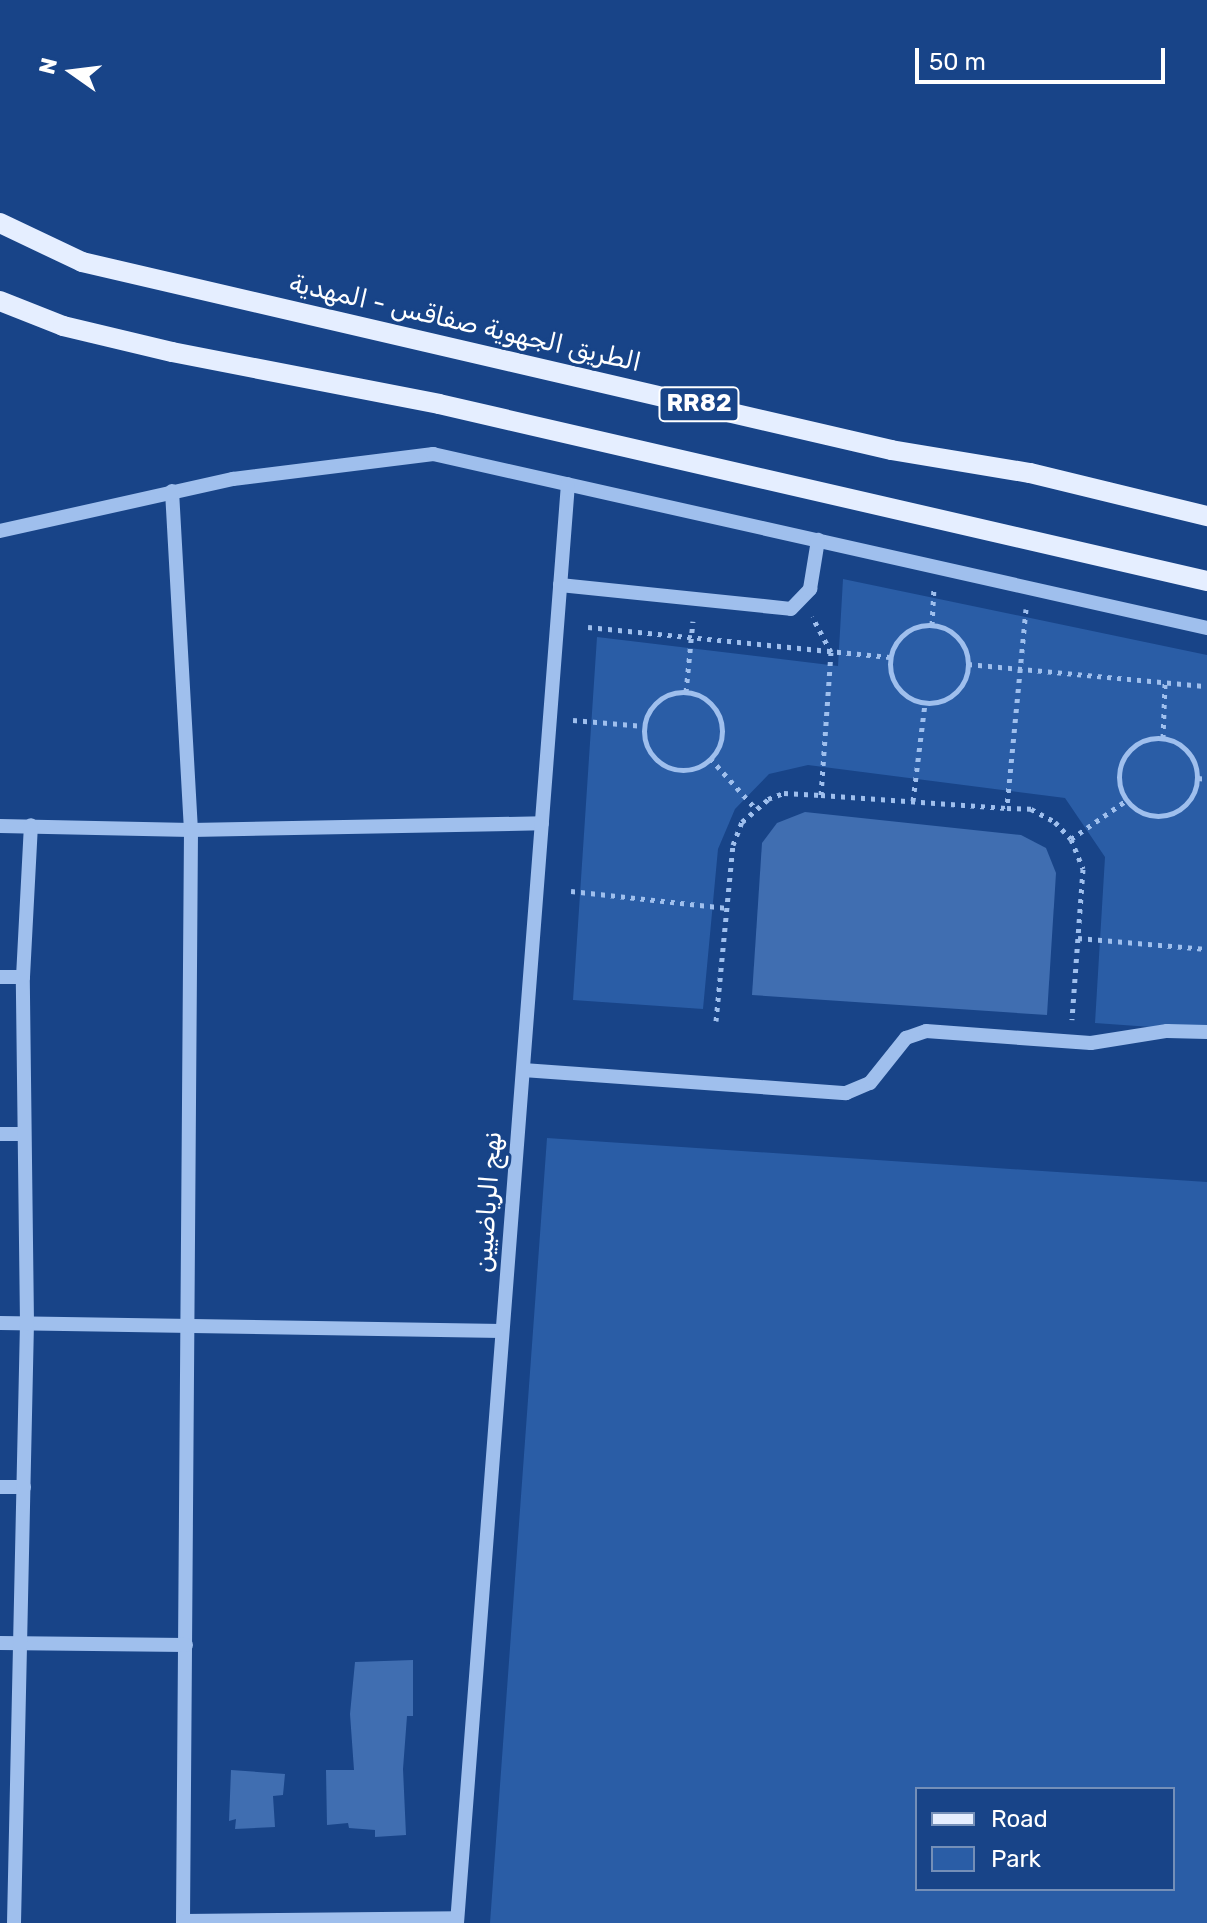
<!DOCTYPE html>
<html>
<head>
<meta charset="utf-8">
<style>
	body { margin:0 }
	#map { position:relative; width:1207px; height:1923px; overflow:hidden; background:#184488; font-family:Rubik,Vazirmatn,sans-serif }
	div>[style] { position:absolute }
	.green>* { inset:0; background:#2a5da6 }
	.building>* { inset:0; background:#406eb1 }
	.path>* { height:5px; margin-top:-2.5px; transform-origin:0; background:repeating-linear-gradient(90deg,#9fbfed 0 4px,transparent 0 10px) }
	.path>.ring { margin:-2.5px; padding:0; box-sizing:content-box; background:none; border:5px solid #9fbfed; border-radius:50% }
	.minor>* { height:14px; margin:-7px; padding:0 7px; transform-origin:7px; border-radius:7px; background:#9fbfed }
	.major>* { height:20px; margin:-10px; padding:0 10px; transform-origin:10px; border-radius:10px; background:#e5eeff }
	span { translate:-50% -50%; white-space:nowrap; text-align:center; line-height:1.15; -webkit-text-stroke:6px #184488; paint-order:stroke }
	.shield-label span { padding:2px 6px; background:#184488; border:2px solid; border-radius:6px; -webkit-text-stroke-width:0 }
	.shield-label { font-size:24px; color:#fff; font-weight:700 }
	.street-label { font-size:26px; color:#fff }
	.legend { position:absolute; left:915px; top:1787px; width:260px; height:104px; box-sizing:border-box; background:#184488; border:2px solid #748fb8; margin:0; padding:10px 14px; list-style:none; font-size:24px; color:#fff }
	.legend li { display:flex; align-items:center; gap:16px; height:40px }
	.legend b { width:40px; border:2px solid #748fb8 }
	.north { position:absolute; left:32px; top:32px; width:80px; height:80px; -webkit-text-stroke:6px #184488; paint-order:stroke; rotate:284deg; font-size:22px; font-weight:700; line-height:32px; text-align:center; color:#fff }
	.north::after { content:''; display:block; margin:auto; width:28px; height:36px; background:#fff; clip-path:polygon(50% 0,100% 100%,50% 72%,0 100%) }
	.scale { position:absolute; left:915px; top:48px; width:250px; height:36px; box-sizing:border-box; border:4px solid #fff; border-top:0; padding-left:10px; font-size:24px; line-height:28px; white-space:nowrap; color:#fff; -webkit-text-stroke:6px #184488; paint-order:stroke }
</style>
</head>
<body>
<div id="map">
	<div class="green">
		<i style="clip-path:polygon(843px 579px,1207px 655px,1207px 1031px,1095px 1023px,1105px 857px,1065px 798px,808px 765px,769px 774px,735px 809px,718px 849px,703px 1009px,573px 1000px,597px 637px,838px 666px)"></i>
		<i style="clip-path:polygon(evenodd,547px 1138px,1207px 1182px,1207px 1923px,490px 1923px,547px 1138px,917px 1789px,1173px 1789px,1173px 1889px,917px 1889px,917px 1789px)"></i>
	</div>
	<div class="building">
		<i style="clip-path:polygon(805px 812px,1021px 835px,1046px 848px,1056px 873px,1047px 1015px,752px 995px,762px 843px,777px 823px)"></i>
		<i style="clip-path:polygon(413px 1660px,413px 1716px,407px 1716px,403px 1769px,406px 1835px,375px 1837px,375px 1830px,349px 1828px,348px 1823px,327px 1825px,326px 1770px,354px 1770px,350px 1714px,355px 1662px)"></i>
		<i style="clip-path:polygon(231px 1770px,285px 1774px,283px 1795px,273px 1796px,275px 1827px,235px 1829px,236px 1819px,229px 1821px)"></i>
	</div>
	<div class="path">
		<i style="left:1026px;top:609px;width:200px;rotate:95.5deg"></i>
		<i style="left:1007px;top:808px;width:24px;rotate:2deg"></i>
		<i style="left:1031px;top:809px;width:27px;rotate:28deg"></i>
		<i style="left:1055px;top:822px;width:23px;rotate:47deg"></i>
		<i style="left:1071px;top:839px;width:32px;rotate:68deg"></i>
		<i style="left:1083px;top:869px;width:151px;rotate:94.2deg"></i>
		<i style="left:932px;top:625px;width:35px;rotate:-87deg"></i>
		<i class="ring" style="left:890px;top:625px;width:73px;height:73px"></i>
		<i style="left:588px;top:627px;width:303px;rotate:5.7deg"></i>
		<i style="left:968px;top:664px;width:240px;rotate:5.3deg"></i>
		<i style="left:686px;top:692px;width:71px;rotate:-84.4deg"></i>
		<i class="ring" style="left:644px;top:692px;width:73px;height:73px"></i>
		<i style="left:573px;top:720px;width:71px;rotate:4.8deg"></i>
		<i class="ring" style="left:1119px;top:738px;width:73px;height:73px"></i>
		<i style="left:1163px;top:738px;width:55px;rotate:-87.9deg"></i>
		<i style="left:710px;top:758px;width:67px;rotate:48deg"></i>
		<i style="left:1198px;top:778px;width:9px;rotate:6deg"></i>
		<i style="left:821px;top:795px;width:186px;rotate:4deg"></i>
		<i style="left:913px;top:801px;width:99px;rotate:-83deg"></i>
		<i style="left:1071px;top:839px;width:68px;rotate:-34.9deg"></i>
		<i style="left:571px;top:891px;width:157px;rotate:6.2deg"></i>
		<i style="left:1078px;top:938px;width:129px;rotate:4.9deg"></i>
		<i style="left:716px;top:1021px;width:177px;rotate:-84.5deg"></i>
		<i style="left:733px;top:845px;width:25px;rotate:-69deg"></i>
		<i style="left:742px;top:822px;width:35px;rotate:-41deg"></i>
		<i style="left:768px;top:799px;width:17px;rotate:-21deg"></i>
		<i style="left:784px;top:793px;width:37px;rotate:3deg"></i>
		<i style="left:821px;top:795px;width:143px;rotate:-86deg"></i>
		<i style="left:831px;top:652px;width:40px;rotate:-118deg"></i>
	</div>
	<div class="minor">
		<i style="left:172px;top:491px;width:340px;rotate:86.8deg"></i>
		<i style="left:191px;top:830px;width:1093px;rotate:90.42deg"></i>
		<i style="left:0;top:531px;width:239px;rotate:-12.6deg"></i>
		<i style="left:233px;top:479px;width:202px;rotate:-7.1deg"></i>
		<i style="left:433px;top:454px;width:793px;rotate:12.67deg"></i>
		<i style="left:560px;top:585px;width:232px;rotate:5.9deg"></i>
		<i style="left:791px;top:609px;width:28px;rotate:-46deg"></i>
		<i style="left:810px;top:589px;width:50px;rotate:-80.7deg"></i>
		<i style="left:0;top:826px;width:191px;rotate:1.2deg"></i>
		<i style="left:191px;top:830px;width:351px;rotate:-1.1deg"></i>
		<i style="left:0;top:977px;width:23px"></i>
		<i style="left:523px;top:1070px;width:324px;rotate:4.1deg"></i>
		<i style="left:846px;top:1093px;width:26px;rotate:-23deg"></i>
		<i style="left:870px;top:1083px;width:58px;rotate:-51.3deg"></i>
		<i style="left:906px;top:1038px;width:21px;rotate:-19deg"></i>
		<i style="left:926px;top:1031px;width:165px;rotate:4.2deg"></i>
		<i style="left:1091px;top:1043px;width:77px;rotate:-9deg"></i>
		<i style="left:1167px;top:1031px;width:40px;rotate:1.4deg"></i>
		<i style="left:0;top:1134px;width:24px"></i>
		<i style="left:0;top:1323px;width:502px;rotate:0.91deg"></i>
		<i style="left:0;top:1487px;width:24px"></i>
		<i style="left:0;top:1643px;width:186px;rotate:0.6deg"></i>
		<i style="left:184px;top:1921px;width:273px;rotate:-0.6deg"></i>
		<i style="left:14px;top:1923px;width:599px;rotate:-88.76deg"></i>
		<i style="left:27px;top:1324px;width:347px;rotate:-90.7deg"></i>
		<i style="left:23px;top:977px;width:152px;rotate:-87deg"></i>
		<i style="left:457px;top:1923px;width:1443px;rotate:-85.59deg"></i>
	</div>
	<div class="major">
		<i style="left:0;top:223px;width:91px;rotate:25.4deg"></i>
		<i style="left:82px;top:262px;width:831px;rotate:13.08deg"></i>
		<i style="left:891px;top:450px;width:141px;rotate:9.4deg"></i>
		<i style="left:1030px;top:473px;width:182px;rotate:13.7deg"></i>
		<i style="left:0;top:301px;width:68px;rotate:21.6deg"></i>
		<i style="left:63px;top:326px;width:112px;rotate:13.4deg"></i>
		<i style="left:172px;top:352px;width:272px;rotate:11deg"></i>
		<i style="left:439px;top:404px;width:788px;rotate:12.98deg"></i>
	</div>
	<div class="shield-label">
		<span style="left:699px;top:404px">RR82</span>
	</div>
	<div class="street-label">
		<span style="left:465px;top:323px;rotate:13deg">الطريق الجهوية صفاقس - المهدية</span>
		<span style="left:488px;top:1202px;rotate:-86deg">نهج الرياضيين</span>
	</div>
	<ul class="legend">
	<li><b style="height:10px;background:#e5eeff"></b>Road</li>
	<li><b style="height:22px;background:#2a5da6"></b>Park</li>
	</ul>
	<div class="north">N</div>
	<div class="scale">50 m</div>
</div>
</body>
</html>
